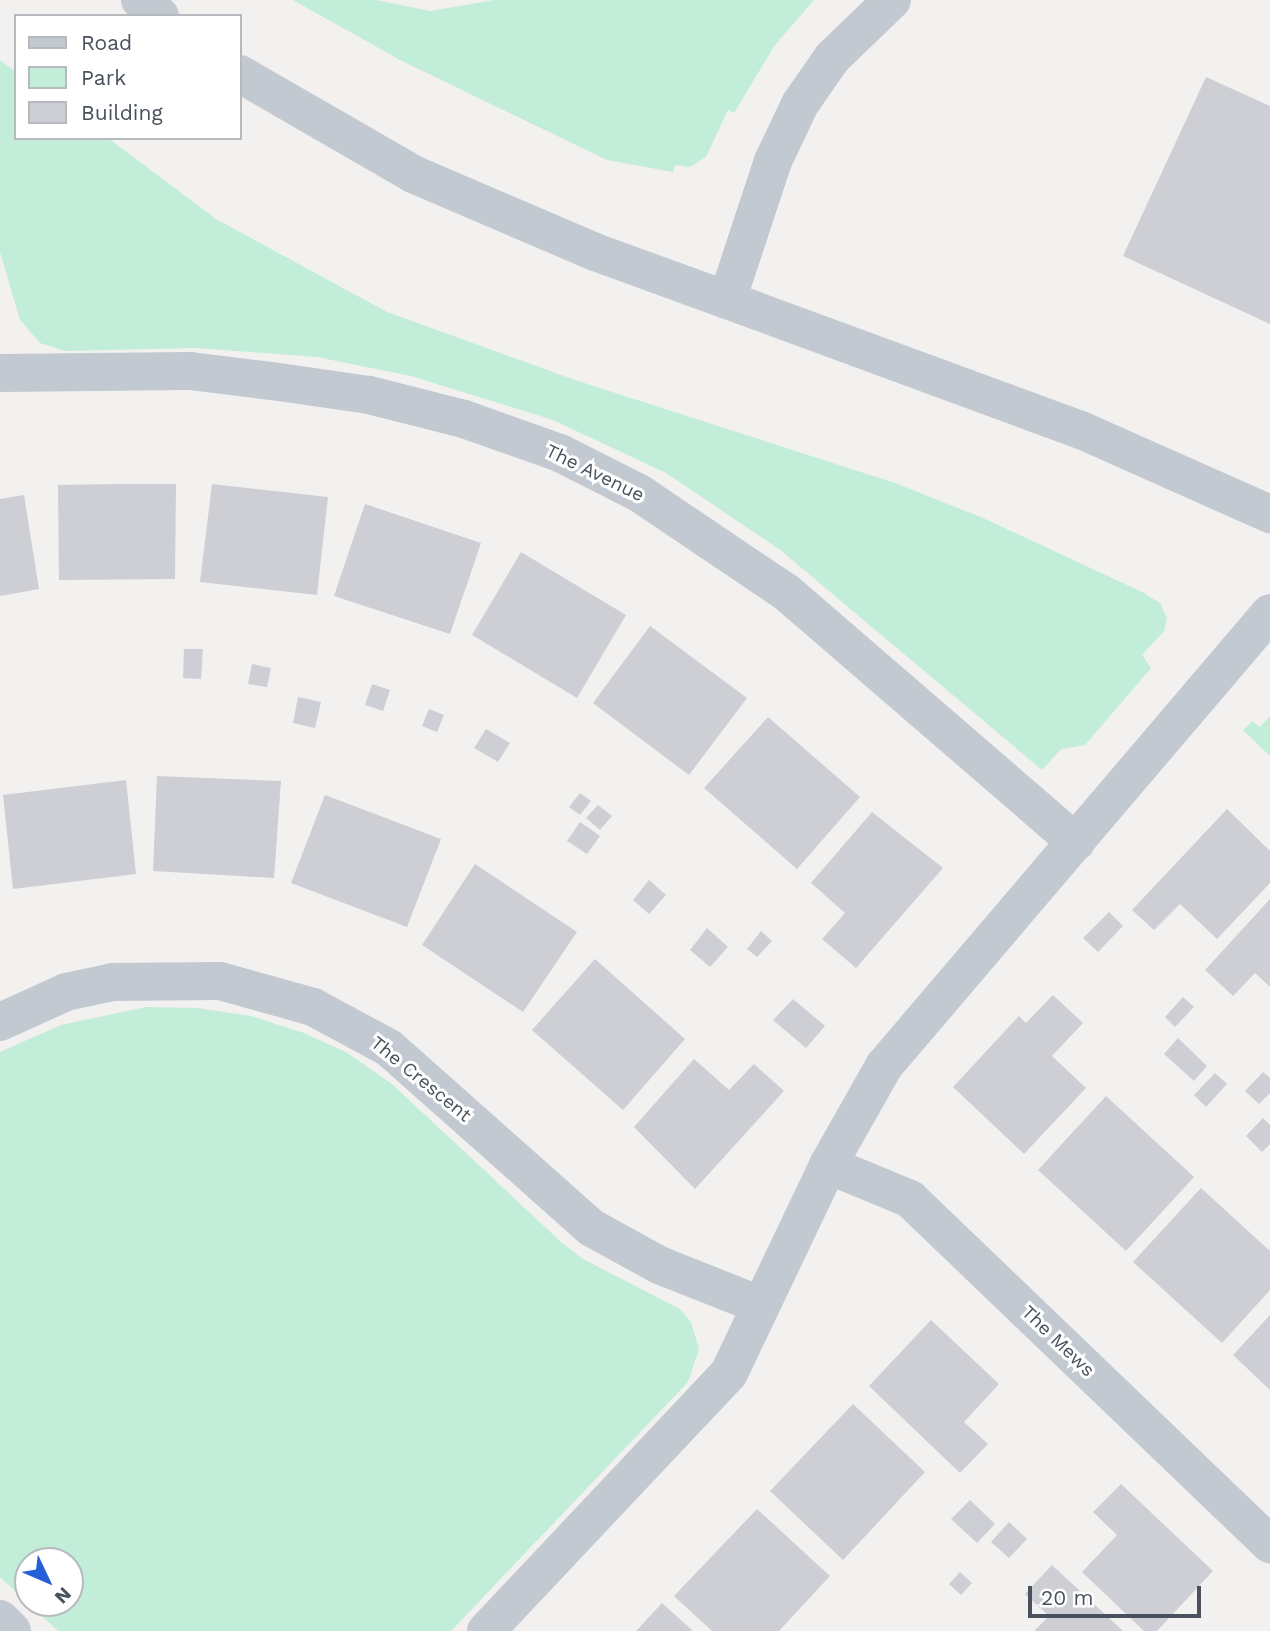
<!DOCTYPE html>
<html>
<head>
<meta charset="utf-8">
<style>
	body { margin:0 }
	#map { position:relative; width:1270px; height:1631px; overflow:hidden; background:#f2f1f0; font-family:"Work Sans",sans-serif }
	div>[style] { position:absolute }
	.green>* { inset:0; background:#c2edd8 }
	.building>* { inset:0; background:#cdcfd4 }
	.street>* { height:38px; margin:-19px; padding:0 19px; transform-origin:19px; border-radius:19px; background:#c2c9d1 }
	span { translate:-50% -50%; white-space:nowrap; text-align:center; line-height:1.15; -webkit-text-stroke:6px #fff; paint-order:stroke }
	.street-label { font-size:19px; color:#49515d }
	.legend { position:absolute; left:14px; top:14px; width:228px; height:126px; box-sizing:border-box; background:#fff; border:2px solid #b6b9be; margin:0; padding:9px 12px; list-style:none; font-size:21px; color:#49515d }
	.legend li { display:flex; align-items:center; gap:14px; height:35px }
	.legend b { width:35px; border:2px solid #b6b9be }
	.north { position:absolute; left:14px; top:1547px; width:70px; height:70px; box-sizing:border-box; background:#fff; border:2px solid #b6b9be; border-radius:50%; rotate:134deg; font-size:19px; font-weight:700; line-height:28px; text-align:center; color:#49515d }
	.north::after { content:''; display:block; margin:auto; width:24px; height:32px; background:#245ed8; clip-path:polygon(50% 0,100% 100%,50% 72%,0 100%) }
	.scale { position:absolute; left:1028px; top:1586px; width:173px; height:32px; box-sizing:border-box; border:4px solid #49515d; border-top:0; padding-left:9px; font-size:21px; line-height:24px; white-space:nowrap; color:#49515d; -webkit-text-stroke:5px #fff; paint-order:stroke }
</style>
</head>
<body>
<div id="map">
	<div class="green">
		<i style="clip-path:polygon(293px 0,376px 0,430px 11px,494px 0,814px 0,775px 45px,734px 113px,728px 110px,706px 157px,690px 167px,675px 165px,673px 172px,607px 160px,400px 60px)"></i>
		<i style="clip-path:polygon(0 60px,16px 72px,16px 138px,108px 138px,216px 219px,387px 312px,578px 381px,895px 483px,983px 518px,1144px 593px,1160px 603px,1167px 618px,1164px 631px,1142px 655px,1151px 668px,1085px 745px,1061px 749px,1042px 770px,779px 549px,666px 473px,553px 420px,411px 376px,317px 357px,196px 348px,65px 351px,40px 343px,20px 320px,0 252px)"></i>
		<i style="clip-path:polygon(1270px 716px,1270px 756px,1243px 730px,1252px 721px,1260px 727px)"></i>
		<i style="clip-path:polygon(146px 1007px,197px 1008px,251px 1016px,304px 1033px,346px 1052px,392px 1084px,562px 1243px,583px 1259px,680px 1309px,691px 1322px,699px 1349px,688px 1382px,451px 1631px,58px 1631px,28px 1603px,70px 1603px,70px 1561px,28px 1561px,28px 1603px,0 1577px,0 1052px,61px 1025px)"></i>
	</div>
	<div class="building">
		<i style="clip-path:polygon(1206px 77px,1270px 106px,1270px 324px,1123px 256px)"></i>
		<i style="clip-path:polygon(117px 484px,176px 484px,175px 579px,59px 580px,58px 485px)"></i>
		<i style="clip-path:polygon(212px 484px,328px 497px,317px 595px,200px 582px)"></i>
		<i style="clip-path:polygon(24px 495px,39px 589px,0 596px,0 499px)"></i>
		<i style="clip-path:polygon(365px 504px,481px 543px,450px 634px,334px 596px)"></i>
		<i style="clip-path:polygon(521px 552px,626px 615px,577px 698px,472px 635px)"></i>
		<i style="clip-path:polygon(650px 626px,747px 698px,689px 775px,593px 703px)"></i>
		<i style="clip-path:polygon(184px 649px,203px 649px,201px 679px,183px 678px)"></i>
		<i style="clip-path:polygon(252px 664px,271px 668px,267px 687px,248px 684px)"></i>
		<i style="clip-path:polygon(372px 684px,390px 690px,383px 711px,365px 705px)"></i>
		<i style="clip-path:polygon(298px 697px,321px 702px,315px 728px,293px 723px)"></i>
		<i style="clip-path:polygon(429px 709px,444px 715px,437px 732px,422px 726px)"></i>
		<i style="clip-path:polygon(768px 717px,860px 797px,797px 869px,704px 788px)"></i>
		<i style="clip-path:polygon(486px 729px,510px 743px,498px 762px,474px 748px)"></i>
		<i style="clip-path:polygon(157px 776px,281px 781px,274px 878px,153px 871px)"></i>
		<i style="clip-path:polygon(126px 780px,136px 874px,13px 889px,3px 795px)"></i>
		<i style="clip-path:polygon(580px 793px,591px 801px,580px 815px,569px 807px)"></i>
		<i style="clip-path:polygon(325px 795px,441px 839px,407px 927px,291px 883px)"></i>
		<i style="clip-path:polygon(598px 805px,612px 816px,600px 830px,586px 818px)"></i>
		<i style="clip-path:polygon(1227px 809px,1270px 851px,1270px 883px,1217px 939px,1180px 904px,1154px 930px,1132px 910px)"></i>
		<i style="clip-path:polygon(872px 812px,943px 868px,856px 968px,822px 939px,845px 913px,811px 883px)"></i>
		<i style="clip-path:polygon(580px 822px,600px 836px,587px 854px,567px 841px)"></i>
		<i style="clip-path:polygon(475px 864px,577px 932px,523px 1012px,422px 945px)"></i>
		<i style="clip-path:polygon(649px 880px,666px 895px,649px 914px,633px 900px)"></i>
		<i style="clip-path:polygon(1270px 899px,1270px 987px,1255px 973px,1233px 996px,1205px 970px)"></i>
		<i style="clip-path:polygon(1109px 912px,1123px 926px,1098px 952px,1083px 938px)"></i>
		<i style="clip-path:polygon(707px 928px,728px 947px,710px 967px,690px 950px)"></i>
		<i style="clip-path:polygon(761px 931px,772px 941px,757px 957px,747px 949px)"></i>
		<i style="clip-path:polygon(595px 959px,685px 1039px,623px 1110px,532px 1030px)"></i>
		<i style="clip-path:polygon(1053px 995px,1083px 1023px,1052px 1056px,1086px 1088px,1024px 1154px,953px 1087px,1019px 1016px,1026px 1023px)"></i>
		<i style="clip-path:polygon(1183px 997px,1194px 1007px,1175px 1027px,1165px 1017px)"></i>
		<i style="clip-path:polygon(793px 999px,825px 1026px,806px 1048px,773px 1020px)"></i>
		<i style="clip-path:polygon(1178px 1038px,1207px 1066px,1194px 1081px,1164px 1054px)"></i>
		<i style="clip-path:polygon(694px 1059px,729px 1090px,754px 1064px,784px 1091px,695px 1189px,634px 1127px)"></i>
		<i style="clip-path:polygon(1263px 1072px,1270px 1078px,1270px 1093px,1259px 1104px,1245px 1091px)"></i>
		<i style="clip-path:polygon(1215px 1073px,1227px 1084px,1206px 1107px,1194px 1095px)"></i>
		<i style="clip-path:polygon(1106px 1096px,1194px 1177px,1126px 1251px,1038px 1170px)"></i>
		<i style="clip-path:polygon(1263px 1118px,1270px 1125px,1270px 1144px,1262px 1152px,1246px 1136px)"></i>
		<i style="clip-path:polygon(1201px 1188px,1270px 1251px,1270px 1290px,1222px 1343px,1133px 1262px)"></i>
		<i style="clip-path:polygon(1270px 1315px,1270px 1390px,1233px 1355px)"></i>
		<i style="clip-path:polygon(931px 1320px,999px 1384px,964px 1422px,988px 1444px,960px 1473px,869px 1386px)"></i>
		<i style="clip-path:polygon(853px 1404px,925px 1472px,843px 1560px,770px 1491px)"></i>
		<i style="clip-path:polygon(1121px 1484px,1213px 1571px,1157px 1631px,1144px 1631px,1082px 1572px,1117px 1535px,1093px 1512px)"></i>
		<i style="clip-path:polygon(970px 1500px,995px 1524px,977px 1543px,951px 1519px)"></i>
		<i style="clip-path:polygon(757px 1509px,830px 1576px,779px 1631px,712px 1631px,674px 1596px)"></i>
		<i style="clip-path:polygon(1009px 1522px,1027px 1539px,1009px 1558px,991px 1542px)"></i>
		<i style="clip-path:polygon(1052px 1565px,1123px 1631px,1034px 1631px,1049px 1616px,1025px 1594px)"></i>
		<i style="clip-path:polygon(960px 1572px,972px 1583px,961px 1595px,949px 1584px)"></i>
		<i style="clip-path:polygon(662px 1603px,693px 1631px,636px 1631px)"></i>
	</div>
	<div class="street">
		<i style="left:140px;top:0;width:26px;rotate:39deg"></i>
		<i style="left:892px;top:0;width:83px;rotate:136deg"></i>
		<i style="left:832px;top:58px;width:56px;rotate:124.8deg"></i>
		<i style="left:800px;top:104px;width:63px;rotate:115.3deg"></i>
		<i style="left:773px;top:161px;width:146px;rotate:108.3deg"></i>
		<i style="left:727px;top:300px;width:377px;rotate:20.2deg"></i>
		<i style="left:1081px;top:430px;width:207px;rotate:24deg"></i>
		<i style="left:240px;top:74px;width:200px;rotate:30deg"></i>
		<i style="left:413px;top:174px;width:198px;rotate:23.2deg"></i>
		<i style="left:595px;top:252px;width:140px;rotate:20deg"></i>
		<i style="left:0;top:373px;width:190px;rotate:-0.6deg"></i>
		<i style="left:190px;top:371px;width:83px;rotate:7deg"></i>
		<i style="left:272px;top:381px;width:98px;rotate:8.2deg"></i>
		<i style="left:369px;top:395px;width:98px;rotate:14.2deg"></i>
		<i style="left:464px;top:419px;width:102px;rotate:19.5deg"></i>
		<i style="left:560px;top:453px;width:89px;rotate:26.9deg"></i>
		<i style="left:639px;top:493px;width:177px;rotate:34deg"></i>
		<i style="left:786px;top:592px;width:383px;rotate:40.8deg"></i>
		<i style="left:0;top:1022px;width:72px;rotate:-24.4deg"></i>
		<i style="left:66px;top:992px;width:48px;rotate:-12deg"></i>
		<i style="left:113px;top:982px;width:107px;rotate:-0.5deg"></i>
		<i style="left:220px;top:981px;width:97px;rotate:15.6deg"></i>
		<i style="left:313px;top:1007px;width:86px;rotate:28.3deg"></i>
		<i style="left:389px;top:1048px;width:271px;rotate:41.6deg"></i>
		<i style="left:592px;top:1228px;width:77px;rotate:28.9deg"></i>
		<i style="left:659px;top:1265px;width:109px;rotate:21.6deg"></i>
		<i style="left:828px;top:1165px;width:89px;rotate:22.5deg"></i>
		<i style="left:910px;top:1199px;width:499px;rotate:43.8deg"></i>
		<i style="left:0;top:1619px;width:17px;rotate:45deg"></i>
		<i style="left:486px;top:1631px;width:354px;rotate:-46.7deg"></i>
		<i style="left:729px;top:1373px;width:230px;rotate:-64.5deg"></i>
		<i style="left:828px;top:1165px;width:114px;rotate:-60.5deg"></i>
		<i style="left:884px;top:1066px;width:595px;rotate:-49.57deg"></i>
	</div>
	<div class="street-label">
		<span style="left:595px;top:473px;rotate:26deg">The Avenue</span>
		<span style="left:421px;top:1079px;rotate:39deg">The Crescent</span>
		<span style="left:1058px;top:1341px;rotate:44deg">The Mews</span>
	</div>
	<ul class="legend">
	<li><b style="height:9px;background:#c2c9d1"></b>Road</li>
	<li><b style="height:19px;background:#c2edd8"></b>Park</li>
	<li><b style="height:19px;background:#cdcfd4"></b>Building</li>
	</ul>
	<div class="north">N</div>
	<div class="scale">20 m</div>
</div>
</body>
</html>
